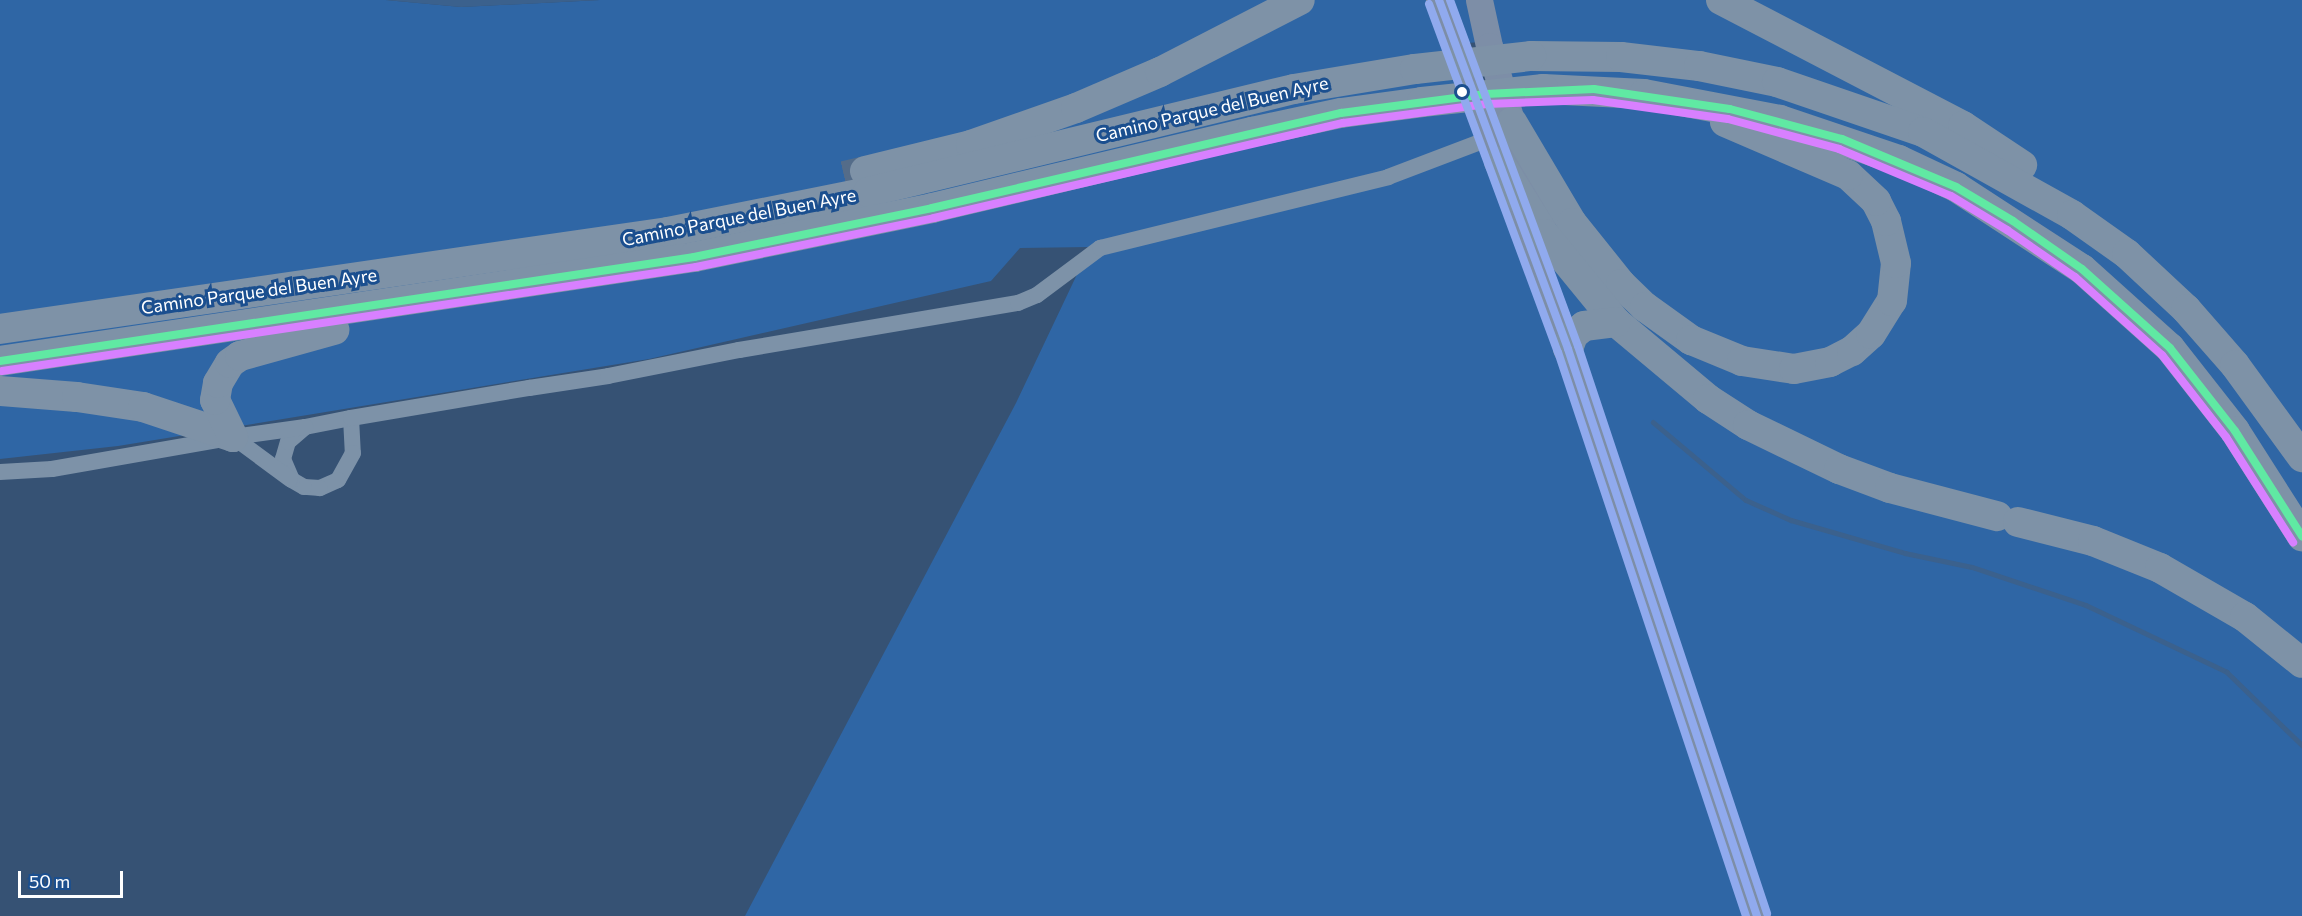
<!DOCTYPE html>
<html>
<head>
<meta charset="utf-8">
<style>
	body { margin:0 }
	#map { position:relative; width:2302px; height:916px; overflow:hidden; background:#365274; font-family:Commissioner,sans-serif }
	div>[style] { position:absolute }
	.green>* { inset:0; background:#2f66a5 }
	.water>* { inset:0; background:#3b618d }
	.stream>* { height:4.5px; margin:-2.25px; padding:0 2.25px; transform-origin:2.25px; border-radius:2.25px; background:#3b618d }
	.highway-tunnel>* { height:30px; margin-top:-15px; transform-origin:0; background:repeating-linear-gradient(90deg,#546c89 0 30px,transparent 0 45px) }
	.street>* { height:16px; margin:-8px; padding:0 8px; transform-origin:8px; border-radius:8px; background:#7d92a8 }
	.primary>* { height:27px; margin:-13.5px; padding:0 13.5px; transform-origin:13.5px; border-radius:13.5px; background:#7d8ea7 }
	.highway>* { height:30px; margin:-15px; padding:0 15px; transform-origin:15px; border-radius:15px; background:#7e92a7 }
	.highway-bridge>* { height:30px; margin:-15px; padding:0 15px; transform-origin:15px; border-radius:15px; background:#7e92a7 }
	.bus-1>* { height:8px; margin:-4px; padding:0 4px; transform-origin:4px; border-radius:4px; background:#60e9a3 }
	.bus-2>* { height:8px; margin:-4px; padding:0 4px; transform-origin:4px; border-radius:4px; background:#d880ff }
	.bus-3>* { height:8px; margin:-4px; padding:0 4px; transform-origin:4px; border-radius:4px; background:#90aaee }
	.bus-4>* { height:8px; margin:-4px; padding:0 4px; transform-origin:4px; border-radius:4px; background:#90aaee }
	.bus-5>* { height:8px; margin:-4px; padding:0 4px; transform-origin:4px; border-radius:4px; background:#90aaee }
	.dots>* { width:16px; height:16px; translate:-50% -50%; box-sizing:border-box; border:3px solid #1b4f8f; border-radius:50% }
	span { translate:-50% -50%; white-space:nowrap; text-align:center; line-height:1.15; -webkit-text-stroke:6px #1b4f8f; paint-order:stroke }
	.street-label { font-size:18px; color:#fff }
	.scale { position:absolute; left:18px; top:871px; width:105px; height:27px; box-sizing:border-box; border:3px solid #fff; border-top:0; padding-left:8px; font-size:18px; line-height:21px; white-space:nowrap; color:#fff; -webkit-text-stroke:4px #1b4f8f; paint-order:stroke }
</style>
</head>
<body>
<div id="map">
	<div class="green">
		<i style="clip-path:polygon(0 0,386px 0,461px 7px,600px 0,1439px 0,1499px 162px,1479px 0,2302px 0,2302px 916px,745px 916px,1016px 403px,1090px 247px,1020px 248px,991px 281px,649px 359px,118px 446px,0 459px)"></i>
		<i style="clip-path:polygon(1453px 0,1471px 0,1479px 42px,1468px 43px)"></i>
	</div>
	<div class="water">
		<i style="clip-path:polygon(386px 0,600px 0,461px 7px)"></i>
	</div>
	<div class="stream">
		<i style="left:1653px;top:422px;width:121px;rotate:40deg"></i>
		<i style="left:1746px;top:500px;width:49px;rotate:24deg"></i>
		<i style="left:1791px;top:520px;width:119px;rotate:16.1deg"></i>
		<i style="left:1905px;top:553px;width:68px;rotate:11.8deg"></i>
		<i style="left:1972px;top:567px;width:120px;rotate:18.4deg"></i>
		<i style="left:2086px;top:605px;width:156px;rotate:25.4deg"></i>
		<i style="left:2227px;top:672px;width:105px;rotate:44.2deg"></i>
	</div>
	<div class="highway-tunnel">
		<i style="left:844px;top:176px;width:22px;rotate:-13deg"></i>
	</div>
	<div class="street">
		<i style="left:351px;top:418px;width:35px;rotate:87deg"></i>
		<i style="left:353px;top:453px;width:31px;rotate:119deg"></i>
		<i style="left:338px;top:480px;width:20px;rotate:156deg"></i>
		<i style="left:320px;top:488px;width:16px;rotate:-176deg"></i>
		<i style="left:304px;top:487px;width:14px;rotate:-150deg"></i>
		<i style="left:292px;top:480px;width:23px;rotate:-113deg"></i>
		<i style="left:283px;top:459px;width:18px;rotate:-74deg"></i>
		<i style="left:288px;top:442px;width:23px;rotate:-41deg"></i>
		<i style="left:305px;top:427px;width:47px;rotate:-11.1deg"></i>
		<i style="left:351px;top:418px;width:181px;rotate:-9.6deg"></i>
		<i style="left:529px;top:388px;width:80px;rotate:-8.6deg"></i>
		<i style="left:608px;top:376px;width:134px;rotate:-11.2deg"></i>
		<i style="left:739px;top:350px;width:283px;rotate:-9.6deg"></i>
		<i style="left:1018px;top:303px;width:21px;rotate:-23deg"></i>
		<i style="left:1037px;top:295px;width:79px;rotate:-36.7deg"></i>
		<i style="left:1100px;top:248px;width:297px;rotate:-13.8deg"></i>
		<i style="left:1388px;top:177px;width:107px;rotate:-20.8deg"></i>
		<i style="left:0;top:472px;width:52px;rotate:-3.3deg"></i>
		<i style="left:52px;top:469px;width:175px;rotate:-9.9deg"></i>
		<i style="left:290px;top:479px;width:71px;rotate:-143.6deg"></i>
		<i style="left:233px;top:437px;width:73px;rotate:-7.9deg"></i>
	</div>
	<div class="primary">
		<i style="left:1439px;top:0;width:372px;rotate:69.7deg"></i>
		<i style="left:1568px;top:349px;width:598px;rotate:71.57deg"></i>
		<i style="left:1479px;top:0;width:47px;rotate:77.7deg"></i>
		<i style="left:1489px;top:46px;width:183px;rotate:73.5deg"></i>
	</div>
	<div class="highway">
		<i style="left:1721px;top:0;width:273px;rotate:27.5deg"></i>
		<i style="left:1963px;top:126px;width:71px;rotate:33.5deg"></i>
		<i style="left:1531px;top:56px;width:90px;rotate:0.6deg"></i>
		<i style="left:1621px;top:57px;width:79px;rotate:6.6deg"></i>
		<i style="left:1699px;top:66px;width:80px;rotate:11.6deg"></i>
		<i style="left:1777px;top:82px;width:154px;rotate:18.9deg"></i>
		<i style="left:1923px;top:132px;width:171px;rotate:29.1deg"></i>
		<i style="left:2072px;top:215px;width:67px;rotate:35.3deg"></i>
		<i style="left:2127px;top:254px;width:81px;rotate:43deg"></i>
		<i style="left:2186px;top:309px;width:74px;rotate:48.8deg"></i>
		<i style="left:2235px;top:365px;width:114px;rotate:53.9deg"></i>
		<i style="left:1543px;top:89px;width:101px;rotate:2.8deg"></i>
		<i style="left:1644px;top:94px;width:138px;rotate:10.8deg"></i>
		<i style="left:1780px;top:120px;width:126px;rotate:18.6deg"></i>
		<i style="left:1899px;top:160px;width:63px;rotate:25.3deg"></i>
		<i style="left:1956px;top:187px;width:150px;rotate:33.1deg"></i>
		<i style="left:2082px;top:269px;width:118px;rotate:41.9deg"></i>
		<i style="left:2170px;top:348px;width:105px;rotate:51.9deg"></i>
		<i style="left:2235px;top:431px;width:125px;rotate:57.5deg"></i>
		<i style="left:1512px;top:122px;width:117px;rotate:59.3deg"></i>
		<i style="left:1572px;top:223px;width:78px;rotate:51.2deg"></i>
		<i style="left:1621px;top:284px;width:33px;rotate:44deg"></i>
		<i style="left:1645px;top:307px;width:57px;rotate:35.7deg"></i>
		<i style="left:1691px;top:340px;width:55px;rotate:22.4deg"></i>
		<i style="left:1742px;top:361px;width:53px;rotate:8.7deg"></i>
		<i style="left:1794px;top:369px;width:37px;rotate:-11deg"></i>
		<i style="left:1830px;top:362px;width:25px;rotate:-27deg"></i>
		<i style="left:1852px;top:351px;width:25px;rotate:-42deg"></i>
		<i style="left:1871px;top:334px;width:39px;rotate:-58deg"></i>
		<i style="left:1892px;top:301px;width:38px;rotate:-84deg"></i>
		<i style="left:1896px;top:263px;width:43px;rotate:-103.4deg"></i>
		<i style="left:1886px;top:221px;width:22px;rotate:-117deg"></i>
		<i style="left:1876px;top:201px;width:38px;rotate:-137deg"></i>
		<i style="left:1848px;top:175px;width:134px;rotate:-156.7deg"></i>
		<i style="left:1499px;top:162px;width:85px;rotate:58deg"></i>
		<i style="left:1544px;top:234px;width:114px;rotate:50.7deg"></i>
		<i style="left:1616px;top:322px;width:120px;rotate:39.9deg"></i>
		<i style="left:1708px;top:399px;width:48px;rotate:33deg"></i>
		<i style="left:1748px;top:425px;width:101px;rotate:25.8deg"></i>
		<i style="left:1839px;top:469px;width:54px;rotate:20.4deg"></i>
		<i style="left:1890px;top:488px;width:111px;rotate:14.7deg"></i>
		<i style="left:865px;top:171px;width:109px;rotate:-13.8deg"></i>
		<i style="left:971px;top:145px;width:111px;rotate:-19.4deg"></i>
		<i style="left:1076px;top:108px;width:91px;rotate:-23.2deg"></i>
		<i style="left:1160px;top:72px;width:157px;rotate:-27.2deg"></i>
		<i style="left:0;top:329px;width:675px;rotate:-8.26deg"></i>
		<i style="left:668px;top:232px;width:204px;rotate:-11.3deg"></i>
		<i style="left:868px;top:192px;width:438px;rotate:-13.6deg"></i>
		<i style="left:1294px;top:89px;width:123px;rotate:-9.4deg"></i>
		<i style="left:1568px;top:349px;width:15px;rotate:-70deg"></i>
		<i style="left:1573px;top:335px;width:14px;rotate:-39deg"></i>
		<i style="left:1584px;top:326px;width:32px;rotate:-7deg"></i>
		<i style="left:0;top:361px;width:702px;rotate:-8.52deg"></i>
		<i style="left:694px;top:257px;width:243px;rotate:-11.6deg"></i>
		<i style="left:932px;top:208px;width:329px;rotate:-13.4deg"></i>
		<i style="left:1252px;top:132px;width:91px;rotate:-12.1deg"></i>
		<i style="left:1341px;top:113px;width:82px;rotate:-7.7deg"></i>
		<i style="left:0;top:391px;width:77px;rotate:4.5deg"></i>
		<i style="left:77px;top:397px;width:67px;rotate:8.6deg"></i>
		<i style="left:143px;top:407px;width:95px;rotate:18.4deg"></i>
		<i style="left:233px;top:437px;width:41px;rotate:-115.9deg"></i>
		<i style="left:215px;top:400px;width:17px;rotate:-80deg"></i>
		<i style="left:218px;top:383px;width:23px;rotate:-59deg"></i>
		<i style="left:230px;top:363px;width:12px;rotate:-35deg"></i>
		<i style="left:240px;top:356px;width:98px;rotate:-15.5deg"></i>
		<i style="left:2018px;top:522px;width:77px;rotate:14.2deg"></i>
		<i style="left:2093px;top:541px;width:72px;rotate:21.9deg"></i>
		<i style="left:2160px;top:568px;width:98px;rotate:30deg"></i>
		<i style="left:2245px;top:617px;width:73px;rotate:38.9deg"></i>
	</div>
	<div class="highway-bridge">
		<i style="left:1415px;top:69px;width:117px;rotate:-6.4deg"></i>
		<i style="left:1422px;top:102px;width:122px;rotate:-6.1deg"></i>
	</div>
	<div class="bus-1">
		<i style="left:0;top:361px;width:702px;rotate:-8.52deg"></i>
		<i style="left:694px;top:257px;width:243px;rotate:-11.6deg"></i>
		<i style="left:932px;top:208px;width:420px;rotate:-13.1deg"></i>
		<i style="left:1341px;top:113px;width:146px;rotate:-7.5deg"></i>
		<i style="left:1486px;top:94px;width:108px;rotate:-2.7deg"></i>
		<i style="left:1594px;top:89px;width:137px;rotate:8.4deg"></i>
		<i style="left:1730px;top:109px;width:116px;rotate:15deg"></i>
		<i style="left:1842px;top:139px;width:124px;rotate:22.8deg"></i>
		<i style="left:1956px;top:187px;width:66px;rotate:30.8deg"></i>
		<i style="left:2013px;top:221px;width:84px;rotate:34.8deg"></i>
		<i style="left:2082px;top:269px;width:118px;rotate:41.9deg"></i>
		<i style="left:2170px;top:348px;width:105px;rotate:51.9deg"></i>
		<i style="left:2235px;top:431px;width:125px;rotate:57.5deg"></i>
	</div>
	<div class="bus-2">
		<i style="left:2px;top:371px;width:702px;rotate:-8.52deg"></i>
		<i style="left:696px;top:267px;width:243px;rotate:-11.6deg"></i>
		<i style="left:934px;top:218px;width:420px;rotate:-13.1deg"></i>
		<i style="left:1343px;top:123px;width:145px;rotate:-7.5deg"></i>
		<i style="left:1487px;top:104px;width:106px;rotate:-2.2deg"></i>
		<i style="left:1593px;top:100px;width:136px;rotate:8deg"></i>
		<i style="left:1728px;top:119px;width:115px;rotate:15.1deg"></i>
		<i style="left:1839px;top:149px;width:121px;rotate:22.8deg"></i>
		<i style="left:1951px;top:196px;width:66px;rotate:31.3deg"></i>
		<i style="left:2007px;top:230px;width:83px;rotate:34.7deg"></i>
		<i style="left:2075px;top:277px;width:117px;rotate:41.9deg"></i>
		<i style="left:2162px;top:355px;width:104px;rotate:52deg"></i>
		<i style="left:2226px;top:437px;width:125px;rotate:57.5deg"></i>
	</div>
	<div class="bus-3">
		<i style="left:1439px;top:0;width:372px;rotate:69.7deg"></i>
		<i style="left:1568px;top:349px;width:598px;rotate:71.57deg"></i>
	</div>
	<div class="bus-4">
		<i style="left:1429px;top:4px;width:371px;rotate:69.7deg"></i>
		<i style="left:1558px;top:352px;width:595px;rotate:71.57deg"></i>
	</div>
	<div class="bus-5">
		<i style="left:1450px;top:0;width:369px;rotate:69.7deg"></i>
		<i style="left:1578px;top:346px;width:598px;rotate:71.57deg"></i>
	</div>
	<div class="dots">
		<i style="left:1462px;top:92px;background:#fff"></i>
	</div>
	<div class="street-label">
		<span style="left:1212px;top:109px;rotate:-13deg">Camino Parque del Buen Ayre</span>
		<span style="left:739px;top:217px;rotate:-11deg">Camino Parque del Buen Ayre</span>
		<span style="left:259px;top:291px;rotate:-8deg">Camino Parque del Buen Ayre</span>
	</div>
	<div class="scale">50 m</div>
</div>
</body>
</html>
